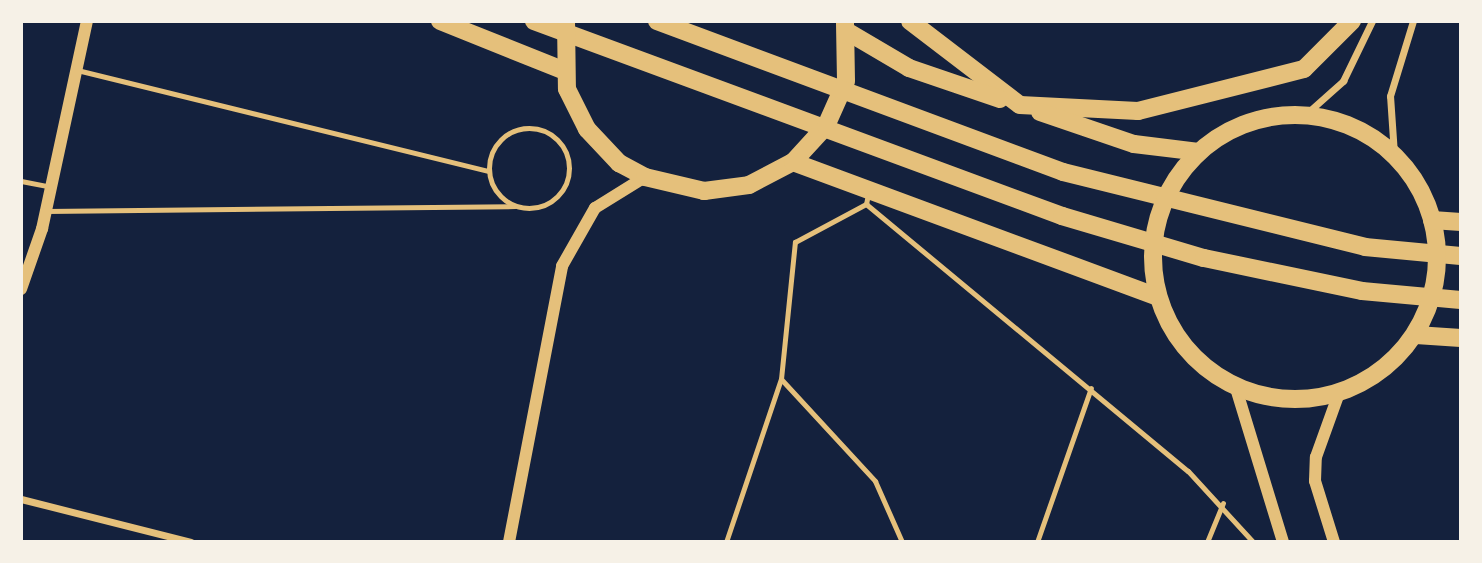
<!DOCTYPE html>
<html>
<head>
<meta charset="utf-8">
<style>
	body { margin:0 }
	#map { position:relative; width:1482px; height:563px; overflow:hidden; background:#14213d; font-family:"Space Grotesk",sans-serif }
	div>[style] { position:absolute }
	.service>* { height:5px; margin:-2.5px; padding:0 2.5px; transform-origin:2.5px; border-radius:2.5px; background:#e5c07b }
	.service>.ring { margin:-2.5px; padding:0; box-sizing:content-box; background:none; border:5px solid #e5c07b; border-radius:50% }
	.minor>* { height:7px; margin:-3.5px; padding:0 3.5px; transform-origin:3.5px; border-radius:3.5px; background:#e5c07b }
	.tertiary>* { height:12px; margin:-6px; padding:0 6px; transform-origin:6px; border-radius:6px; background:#e5c07b }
	.primary>* { height:18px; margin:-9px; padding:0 9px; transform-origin:9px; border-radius:9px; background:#e5c07b }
	.primary>.ring { margin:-9px; padding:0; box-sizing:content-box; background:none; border:18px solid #e5c07b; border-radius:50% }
	span { translate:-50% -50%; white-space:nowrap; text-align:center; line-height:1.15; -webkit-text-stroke:5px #f6f1e7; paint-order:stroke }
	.frame { position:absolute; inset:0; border:23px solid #f6f1e7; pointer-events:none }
</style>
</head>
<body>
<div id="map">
	<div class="service">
		<i style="left:77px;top:70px;width:424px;rotate:13.8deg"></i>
		<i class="ring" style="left:489px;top:128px;width:75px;height:75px"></i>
		<i style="left:21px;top:181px;width:31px;rotate:11deg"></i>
		<i style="left:868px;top:194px;width:10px;rotate:101deg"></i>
		<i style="left:866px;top:204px;width:418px;rotate:39.7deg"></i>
		<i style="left:1188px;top:471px;width:96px;rotate:47.5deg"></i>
		<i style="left:46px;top:211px;width:469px;rotate:-0.6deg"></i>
		<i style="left:781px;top:379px;width:139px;rotate:47.3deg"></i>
		<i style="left:875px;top:481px;width:67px;rotate:66.1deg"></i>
		<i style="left:726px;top:542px;width:172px;rotate:-71.4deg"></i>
		<i style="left:781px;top:379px;width:138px;rotate:-84.2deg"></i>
		<i style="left:795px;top:242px;width:81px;rotate:-28.2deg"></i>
		<i style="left:1037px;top:542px;width:163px;rotate:-70.7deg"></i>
		<i style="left:1207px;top:542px;width:42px;rotate:-67.7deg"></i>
	</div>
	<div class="minor">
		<i style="left:1306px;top:114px;width:50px;rotate:-41.7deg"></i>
		<i style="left:1343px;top:81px;width:67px;rotate:-64.2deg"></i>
		<i style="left:1394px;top:154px;width:58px;rotate:-93.9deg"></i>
		<i style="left:1390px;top:96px;width:78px;rotate:-73deg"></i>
		<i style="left:21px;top:499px;width:175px;rotate:14.2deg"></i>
	</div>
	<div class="tertiary">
		<i style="left:21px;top:289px;width:64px;rotate:-70.7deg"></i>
		<i style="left:42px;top:229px;width:213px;rotate:-77.8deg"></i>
		<i style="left:1235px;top:385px;width:164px;rotate:73deg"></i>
		<i style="left:509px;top:542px;width:281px;rotate:-79.1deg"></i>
		<i style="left:562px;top:266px;width:67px;rotate:-60.4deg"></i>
		<i style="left:595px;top:208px;width:59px;rotate:-31.8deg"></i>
		<i style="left:1334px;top:542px;width:64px;rotate:-107.3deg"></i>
		<i style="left:1315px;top:481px;width:24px;rotate:-88deg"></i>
		<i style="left:1316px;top:457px;width:68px;rotate:-70.2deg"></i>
	</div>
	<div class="primary">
		<i style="left:440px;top:21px;width:135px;rotate:21.8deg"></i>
		<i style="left:534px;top:21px;width:563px;rotate:20.27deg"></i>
		<i style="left:1062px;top:216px;width:148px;rotate:16.5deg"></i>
		<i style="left:1204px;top:258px;width:161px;rotate:11.8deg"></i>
		<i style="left:1362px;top:291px;width:99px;rotate:5.2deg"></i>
		<i style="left:566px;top:21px;width:68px;rotate:89.2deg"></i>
		<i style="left:567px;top:89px;width:45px;rotate:63.4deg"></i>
		<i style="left:587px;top:129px;width:47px;rotate:46.7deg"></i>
		<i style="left:619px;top:163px;width:30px;rotate:28deg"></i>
		<i style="left:645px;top:177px;width:61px;rotate:13.3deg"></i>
		<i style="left:704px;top:191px;width:45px;rotate:-7.6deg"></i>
		<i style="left:749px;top:185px;width:50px;rotate:-27.6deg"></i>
		<i style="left:793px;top:162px;width:49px;rotate:-47.5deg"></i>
		<i style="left:826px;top:126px;width:49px;rotate:-66deg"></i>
		<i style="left:846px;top:81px;width:60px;rotate:-91deg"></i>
		<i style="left:657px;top:21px;width:433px;rotate:20.4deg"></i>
		<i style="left:1063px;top:172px;width:311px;rotate:13.9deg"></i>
		<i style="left:1365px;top:247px;width:96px;rotate:5.4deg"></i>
		<i style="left:910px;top:21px;width:138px;rotate:37.4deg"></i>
		<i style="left:1020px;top:105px;width:118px;rotate:2.9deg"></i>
		<i style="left:1138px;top:111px;width:171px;rotate:-14.2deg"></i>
		<i style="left:1304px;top:69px;width:68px;rotate:-45deg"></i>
		<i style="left:848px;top:32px;width:71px;rotate:30.5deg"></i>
		<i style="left:909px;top:68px;width:96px;rotate:18.8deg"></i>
		<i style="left:1040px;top:112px;width:99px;rotate:18.8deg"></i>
		<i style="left:1134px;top:144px;width:65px;rotate:7deg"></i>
		<i class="ring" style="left:1153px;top:115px;width:266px;height:266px"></i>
		<i style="left:793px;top:162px;width:388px;rotate:20.3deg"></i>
		<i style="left:1432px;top:220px;width:29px;rotate:4deg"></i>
		<i style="left:1416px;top:335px;width:45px;rotate:3.8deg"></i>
	</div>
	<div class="frame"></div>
</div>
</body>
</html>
